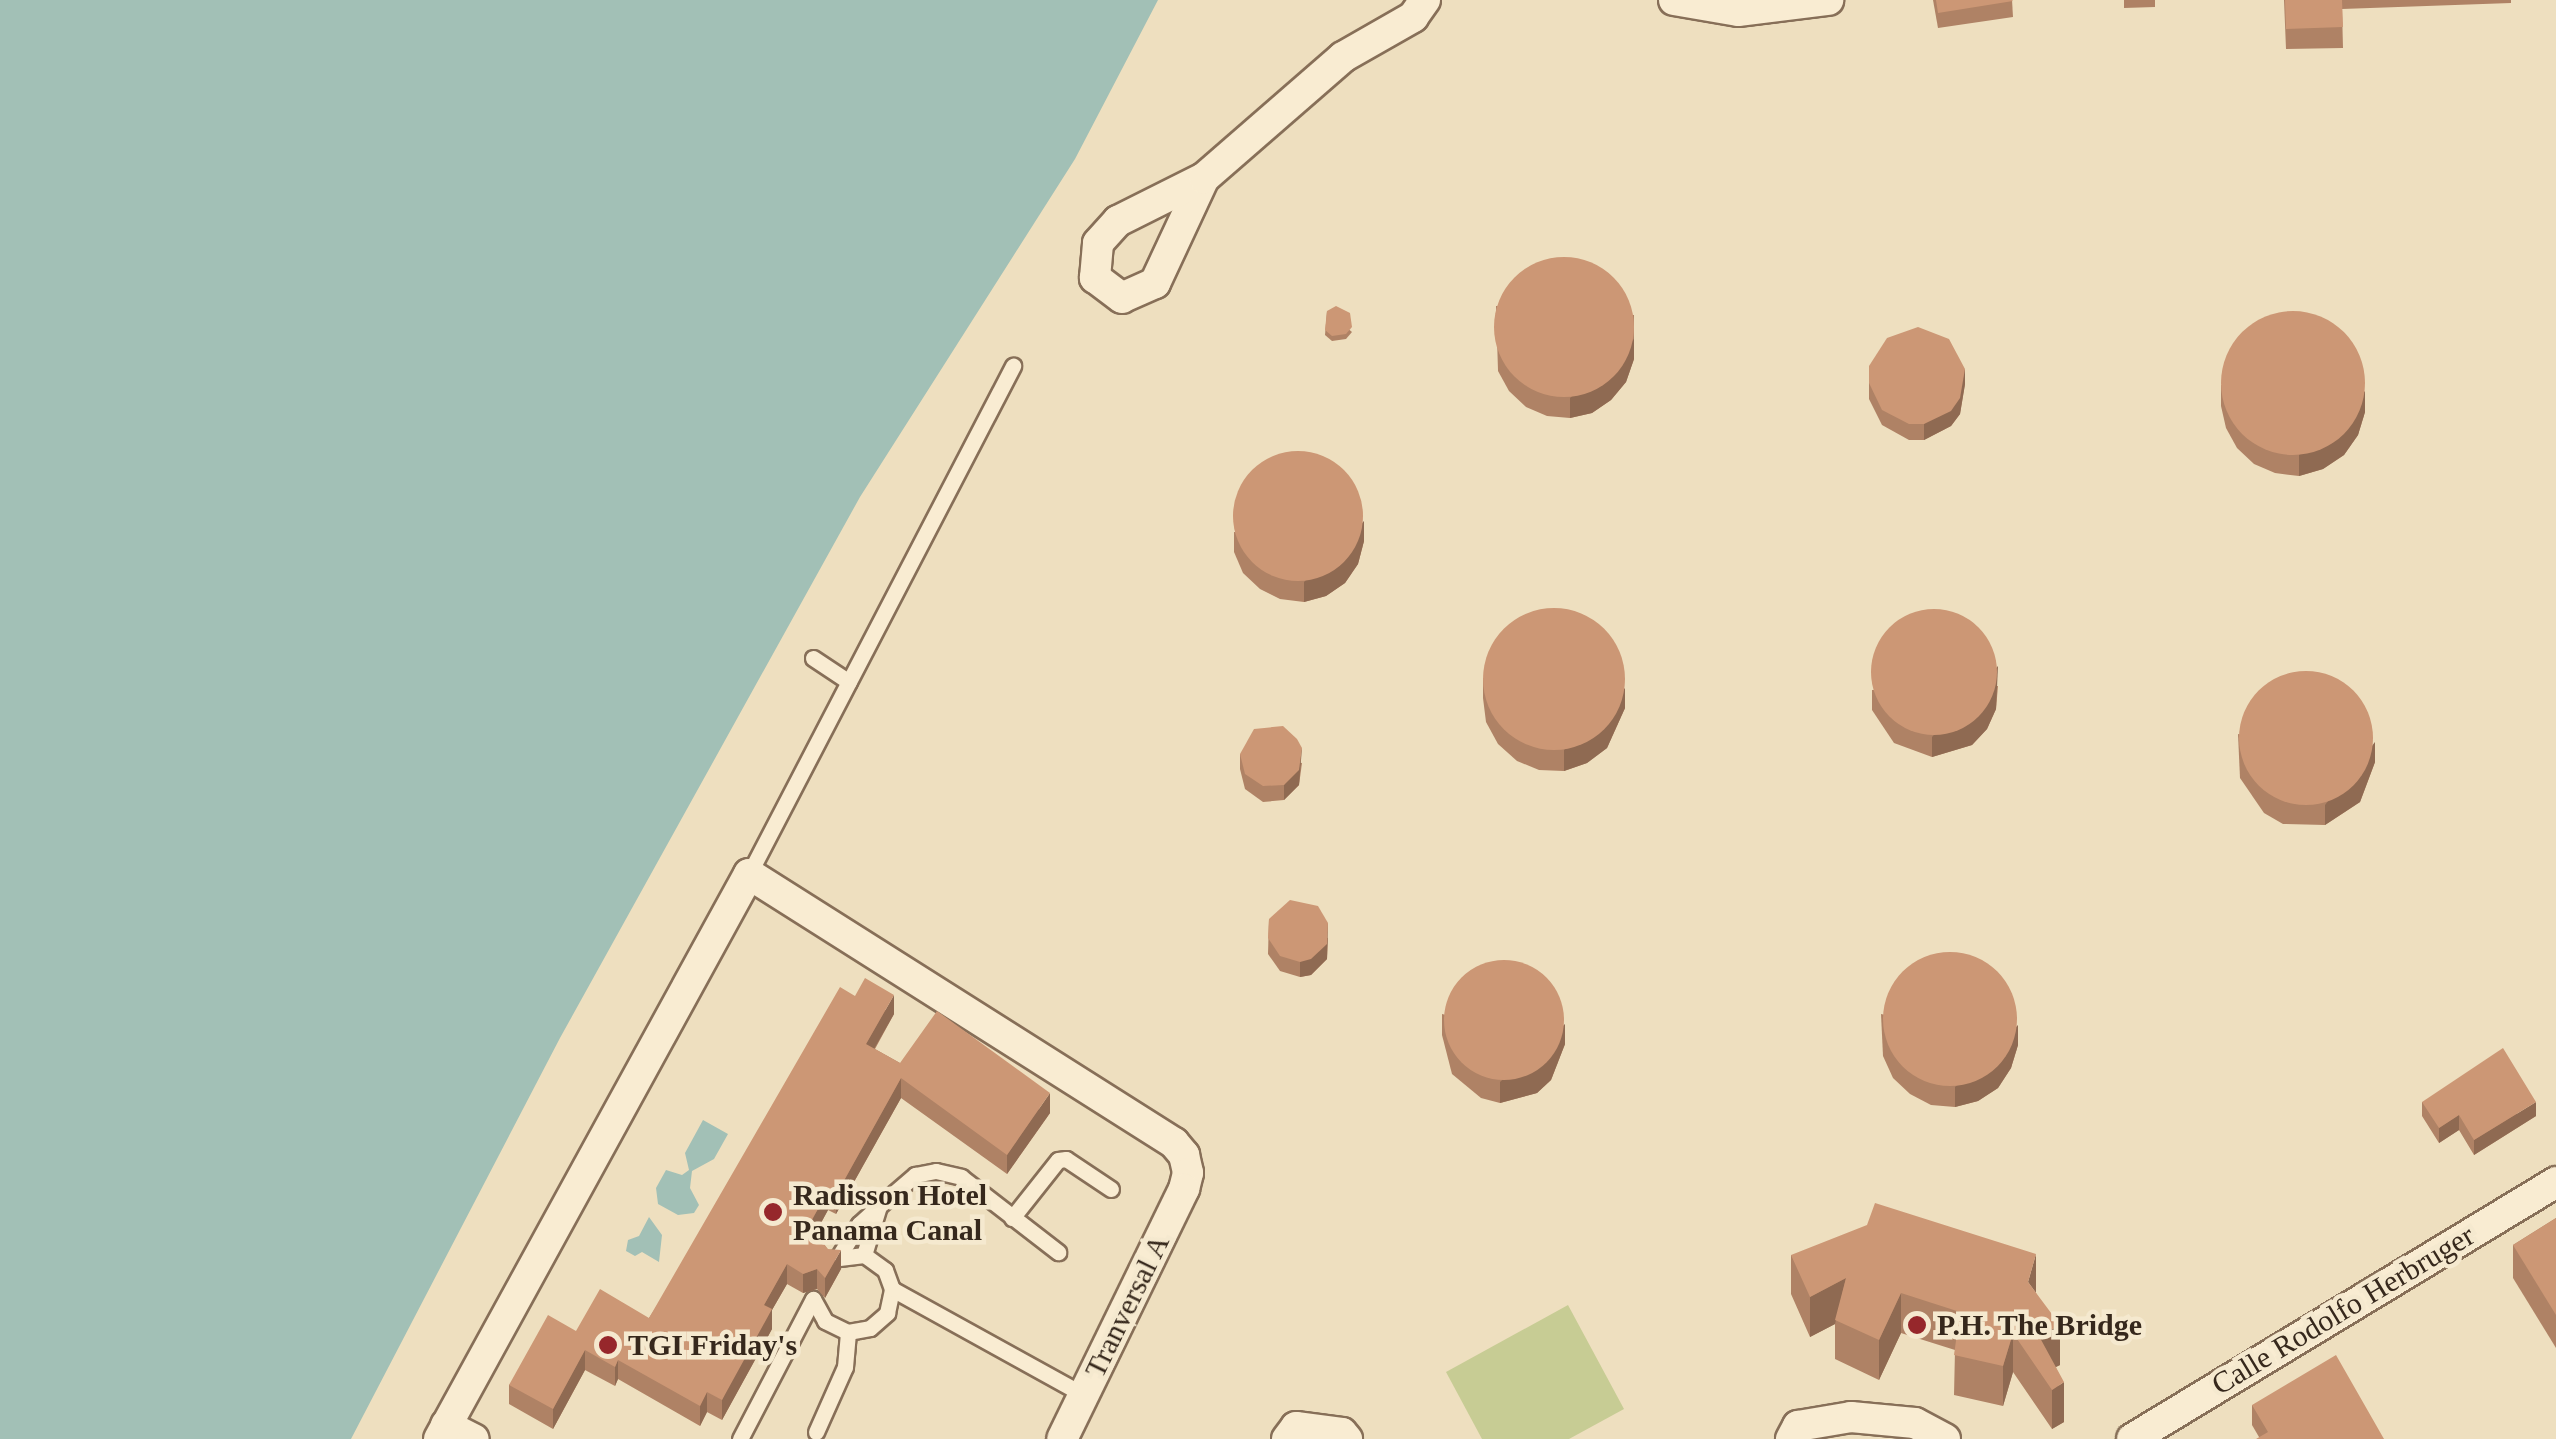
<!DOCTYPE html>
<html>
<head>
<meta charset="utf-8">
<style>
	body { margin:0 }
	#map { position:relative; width:2556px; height:1439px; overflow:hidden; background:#eedfbf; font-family:"Times New Roman",serif }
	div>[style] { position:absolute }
	.green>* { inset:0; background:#c7cc94 }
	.water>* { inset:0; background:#a2c0b6 }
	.roads { filter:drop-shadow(2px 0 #876f58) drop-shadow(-2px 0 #876f58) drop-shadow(0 2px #876f58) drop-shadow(0 -2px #876f58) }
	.lane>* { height:15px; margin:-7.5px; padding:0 7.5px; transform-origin:7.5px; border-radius:7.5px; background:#f9ecd2 }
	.street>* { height:30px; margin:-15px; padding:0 15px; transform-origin:15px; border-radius:15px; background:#f9ecd2 }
	.wall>* { inset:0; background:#af8265 }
	.shaded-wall>* { inset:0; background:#8f6a52 }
	.building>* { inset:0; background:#cc9775 }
	.round { border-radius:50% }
	.dots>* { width:28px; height:28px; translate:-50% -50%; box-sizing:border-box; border:5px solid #f5e9cf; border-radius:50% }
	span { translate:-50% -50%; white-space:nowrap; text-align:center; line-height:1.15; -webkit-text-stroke:9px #f5e9cf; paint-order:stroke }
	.poi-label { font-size:30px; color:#36281c; font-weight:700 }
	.left { translate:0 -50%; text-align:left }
	.street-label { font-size:30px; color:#36281c }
</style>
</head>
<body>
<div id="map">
	<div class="green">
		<i style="clip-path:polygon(1568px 1305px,1624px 1409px,1569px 1439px,1482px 1439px,1446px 1372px)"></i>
	</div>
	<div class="water">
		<i style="clip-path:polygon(0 0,1158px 0,1075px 159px,860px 497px,560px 1038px,351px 1439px,0 1439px)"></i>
		<i style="clip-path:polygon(703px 1120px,728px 1134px,714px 1159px,692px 1171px,690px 1188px,699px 1205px,694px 1213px,678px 1215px,658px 1204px,656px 1188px,666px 1170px,682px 1175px,689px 1170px,685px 1153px)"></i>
		<i style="clip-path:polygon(649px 1217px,662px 1235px,659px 1262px,642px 1252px,635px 1256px,626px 1251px,628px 1240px,639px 1236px)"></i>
	</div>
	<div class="roads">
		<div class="lane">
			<i style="left:813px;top:658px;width:43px;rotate:33.7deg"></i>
			<i style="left:749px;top:874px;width:573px;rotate:-62.54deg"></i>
			<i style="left:1012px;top:1218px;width:74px;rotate:-51.6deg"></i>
			<i style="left:1058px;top:1160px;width:8px;rotate:-7deg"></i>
			<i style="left:1066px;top:1159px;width:54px;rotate:33.7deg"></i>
			<i style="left:864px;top:1255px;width:51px;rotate:-73deg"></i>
			<i style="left:839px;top:1256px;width:38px;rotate:-58deg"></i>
			<i style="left:859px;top:1224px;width:27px;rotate:-42deg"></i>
			<i style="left:879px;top:1206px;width:48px;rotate:-40.7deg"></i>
			<i style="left:915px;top:1175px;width:21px;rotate:-11deg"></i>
			<i style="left:936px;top:1171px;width:26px;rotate:13deg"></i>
			<i style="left:961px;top:1177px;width:123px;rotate:37.7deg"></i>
			<i style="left:892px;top:1289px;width:219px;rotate:28.9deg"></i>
			<i style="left:813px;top:1299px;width:25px;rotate:61deg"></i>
			<i style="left:825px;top:1321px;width:25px;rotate:26deg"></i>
			<i style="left:848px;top:1332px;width:22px;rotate:-10deg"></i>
			<i style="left:870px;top:1328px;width:23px;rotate:-41deg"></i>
			<i style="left:887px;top:1313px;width:25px;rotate:-78deg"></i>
			<i style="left:892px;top:1289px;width:20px;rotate:-110deg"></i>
			<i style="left:885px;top:1270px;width:26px;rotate:-144deg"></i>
			<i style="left:864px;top:1255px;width:31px;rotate:173deg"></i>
			<i style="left:816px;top:1432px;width:71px;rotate:-66deg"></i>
			<i style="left:845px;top:1367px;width:35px;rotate:-85deg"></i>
			<i style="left:740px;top:1439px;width:158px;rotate:-62.5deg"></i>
		</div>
		<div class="street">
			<i style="left:1674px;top:0;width:65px;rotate:9.8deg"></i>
			<i style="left:1738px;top:11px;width:91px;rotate:-7deg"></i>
			<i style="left:1204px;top:178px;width:116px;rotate:115deg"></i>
			<i style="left:1155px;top:283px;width:36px;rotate:156deg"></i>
			<i style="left:1122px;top:298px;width:34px;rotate:-143deg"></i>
			<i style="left:1095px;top:278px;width:35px;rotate:-85deg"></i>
			<i style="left:1098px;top:243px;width:30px;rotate:-48deg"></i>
			<i style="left:1118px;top:221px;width:96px;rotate:-26.6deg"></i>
			<i style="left:1204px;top:178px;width:184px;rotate:-41deg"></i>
			<i style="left:1343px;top:57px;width:81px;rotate:-29.7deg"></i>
			<i style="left:1413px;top:17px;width:21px;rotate:-55deg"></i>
			<i style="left:446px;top:1425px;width:31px;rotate:27deg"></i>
			<i style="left:439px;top:1439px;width:644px;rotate:-61.25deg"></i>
			<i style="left:749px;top:874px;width:503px;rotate:32.33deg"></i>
			<i style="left:1174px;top:1143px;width:16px;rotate:50deg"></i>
			<i style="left:1184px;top:1155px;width:18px;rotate:77deg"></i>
			<i style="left:1188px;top:1173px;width:16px;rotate:104deg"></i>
			<i style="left:1184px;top:1189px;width:278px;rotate:116deg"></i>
			<i style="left:1287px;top:1439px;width:15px;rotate:-53deg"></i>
			<i style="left:1296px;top:1427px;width:46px;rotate:7.4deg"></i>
			<i style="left:1342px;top:1433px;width:8px;rotate:50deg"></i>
			<i style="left:1791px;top:1439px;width:15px;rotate:-62deg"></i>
			<i style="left:1798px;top:1426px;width:54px;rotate:-9.6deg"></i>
			<i style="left:1851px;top:1417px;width:64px;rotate:5.4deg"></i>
			<i style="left:1915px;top:1423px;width:34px;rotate:28deg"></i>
			<i style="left:2132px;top:1439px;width:496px;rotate:-31.2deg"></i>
		</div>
	</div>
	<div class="wall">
		<i style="clip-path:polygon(1933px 0,2012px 0,2013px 17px,1938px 28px)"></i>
		<i style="clip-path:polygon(2124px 0,2155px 0,2155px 7px,2124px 8px)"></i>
		<i style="clip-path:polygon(2284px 0,2511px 0,2511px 3px,2342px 9px,2343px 48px,2286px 49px)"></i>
		<i style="clip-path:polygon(1496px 306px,1634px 315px,1634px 359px,1626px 382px,1611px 400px,1592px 413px,1570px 418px,1547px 416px,1526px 407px,1509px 391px,1498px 371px)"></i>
		<i style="clip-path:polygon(1327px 311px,1352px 332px,1346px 339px,1332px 341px,1325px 335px)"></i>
		<i style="clip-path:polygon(1869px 366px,1965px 384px,1960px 414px,1951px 426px,1924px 440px,1909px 440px,1882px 425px,1869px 399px)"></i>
		<i style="clip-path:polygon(2221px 385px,2365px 412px,2358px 435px,2344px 455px,2323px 469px,2299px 476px,2275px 473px,2254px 464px,2237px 448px,2226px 428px,2221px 406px)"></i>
		<i style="clip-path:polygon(1234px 532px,1364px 541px,1358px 564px,1345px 583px,1326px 596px,1304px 602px,1280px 599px,1260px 589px,1243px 573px,1234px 552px)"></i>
		<i style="clip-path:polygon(1483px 678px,1625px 708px,1607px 748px,1587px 763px,1564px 771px,1539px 770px,1517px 761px,1498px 744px,1486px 722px,1483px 698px)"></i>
		<i style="clip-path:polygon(1998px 686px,1996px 709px,1987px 729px,1972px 745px,1932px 757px,1894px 743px,1872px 710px,1872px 690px)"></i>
		<i style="clip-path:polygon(2238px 734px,2375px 762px,2360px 802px,2325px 825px,2283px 824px,2264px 813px,2240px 778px)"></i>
		<i style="clip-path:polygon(1240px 754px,1302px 763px,1299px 785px,1284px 800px,1263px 802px,1245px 789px,1240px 769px)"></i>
		<i style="clip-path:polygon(1269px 919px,1328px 938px,1327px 959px,1311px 975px,1300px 977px,1280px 971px,1268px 954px)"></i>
		<i style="clip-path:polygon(855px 996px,894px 1014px,875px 1049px,900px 1063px,1050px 1113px,1007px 1174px,901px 1098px,836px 1214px,828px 1210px,817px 1230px,824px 1244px,841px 1269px,825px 1298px,817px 1289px,803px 1293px,787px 1284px,772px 1310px,772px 1329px,722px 1420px,707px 1412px,700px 1426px,618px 1379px,615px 1386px,585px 1370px,553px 1429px,509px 1404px,509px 1385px,576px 1331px,649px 1318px)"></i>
		<i style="clip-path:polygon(1442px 1014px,1565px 1044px,1551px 1080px,1537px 1093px,1500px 1103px,1481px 1098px,1452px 1074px,1442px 1035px)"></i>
		<i style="clip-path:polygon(1881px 1014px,2018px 1045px,2011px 1068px,1998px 1088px,1978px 1101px,1955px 1107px,1931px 1105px,1910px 1094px,1893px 1078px,1883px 1056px)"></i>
		<i style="clip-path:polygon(2422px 1102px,2536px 1116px,2474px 1155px,2459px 1130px,2439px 1143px,2422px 1116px)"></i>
		<i style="clip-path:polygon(2556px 1218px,2556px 1348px,2513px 1278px,2513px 1245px)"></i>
		<i style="clip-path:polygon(1791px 1255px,2036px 1293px,2060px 1365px,2056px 1367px,2064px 1422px,2052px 1429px,2013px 1372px,2003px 1406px,1954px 1395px,1955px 1350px,1901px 1333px,1879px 1380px,1835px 1359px,1835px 1324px,1810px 1337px,1791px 1294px)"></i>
		<i style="clip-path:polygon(2252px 1405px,2384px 1439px,2259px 1437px,2252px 1425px)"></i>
	</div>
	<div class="shaded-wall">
		<i style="clip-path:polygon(1634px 339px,1634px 359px,1626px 382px,1611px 400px,1592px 413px,1570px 418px,1570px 398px)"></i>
		<i style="clip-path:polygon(1965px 369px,1965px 384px,1960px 414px,1951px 426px,1924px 440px,1924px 424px)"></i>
		<i style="clip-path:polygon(2365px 391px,2365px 412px,2358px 435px,2344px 455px,2323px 469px,2299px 476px,2299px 455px)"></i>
		<i style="clip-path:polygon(1364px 521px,1364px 541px,1358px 564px,1345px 583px,1326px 596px,1304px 602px,1304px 582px)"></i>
		<i style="clip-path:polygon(1998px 666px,1996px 709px,1987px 729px,1972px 745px,1932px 757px,1932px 737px)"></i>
		<i style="clip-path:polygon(1625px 688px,1625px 708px,1607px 748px,1587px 763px,1564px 771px,1564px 750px)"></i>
		<i style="clip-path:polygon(2375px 742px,2375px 762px,2360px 802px,2325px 825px,2325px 805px)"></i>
		<i style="clip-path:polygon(1302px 748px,1299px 785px,1284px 800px,1284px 785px)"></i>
		<i style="clip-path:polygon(1328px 923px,1327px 959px,1311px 975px,1300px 977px,1300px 962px)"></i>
		<i style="clip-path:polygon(894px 995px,894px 1014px,866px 1063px,866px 1044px)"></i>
		<i style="clip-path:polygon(1565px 1024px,1565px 1044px,1551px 1080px,1537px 1093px,1500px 1103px,1500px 1082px)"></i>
		<i style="clip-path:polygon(2018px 1025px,2018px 1045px,2011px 1068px,1998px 1088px,1978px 1101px,1955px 1107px,1955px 1087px)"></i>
		<i style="clip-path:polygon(901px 1078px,901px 1098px,836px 1214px,836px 1195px)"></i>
		<i style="clip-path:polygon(1050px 1093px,1050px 1113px,1007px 1174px,1007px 1155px)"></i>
		<i style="clip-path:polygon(2536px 1102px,2536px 1116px,2474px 1155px,2474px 1140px)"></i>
		<i style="clip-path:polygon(2459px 1115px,2459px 1130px,2439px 1143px,2439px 1128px)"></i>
		<i style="clip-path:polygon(828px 1191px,828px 1210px,809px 1245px,809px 1225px)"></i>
		<i style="clip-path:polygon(841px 1250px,841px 1269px,825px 1298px,825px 1278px)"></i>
		<i style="clip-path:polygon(2036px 1254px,2036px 1293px,2028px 1282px)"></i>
		<i style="clip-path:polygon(787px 1264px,787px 1284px,772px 1310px,772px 1329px,722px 1420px,722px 1400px,764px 1305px)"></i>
		<i style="clip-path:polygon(817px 1269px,817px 1289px,803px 1293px,803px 1274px)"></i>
		<i style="clip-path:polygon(1846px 1278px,1835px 1324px,1810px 1337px,1810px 1297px)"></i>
		<i style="clip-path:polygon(1901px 1293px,1901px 1333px,1879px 1380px,1879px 1340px)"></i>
		<i style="clip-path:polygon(2060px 1325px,2060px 1365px,2041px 1374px,2039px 1336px)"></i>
		<i style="clip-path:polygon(2013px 1333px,2013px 1372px,2003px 1406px,2003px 1366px)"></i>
		<i style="clip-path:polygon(585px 1350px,585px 1370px,553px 1429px,553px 1409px)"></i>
		<i style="clip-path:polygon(618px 1360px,618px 1379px,615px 1386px,615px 1367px)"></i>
		<i style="clip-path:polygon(2064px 1382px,2064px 1422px,2052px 1429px,2052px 1390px)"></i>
		<i style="clip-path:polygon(707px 1392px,707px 1412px,700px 1426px,700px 1406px)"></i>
	</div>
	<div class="building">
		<i style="clip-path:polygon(1936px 0,2012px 0,2013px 1px,1938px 13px)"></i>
		<i style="clip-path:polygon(2285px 0,2342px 0,2343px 27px,2286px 29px)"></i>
		<i class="round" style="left:1494px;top:257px;width:140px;height:140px"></i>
		<i style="clip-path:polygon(1336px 306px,1350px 313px,1352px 327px,1346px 334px,1332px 336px,1325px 330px,1327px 311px)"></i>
		<i class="round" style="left:2221px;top:311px;width:144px;height:144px"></i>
		<i style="clip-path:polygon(1918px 327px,1949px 339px,1965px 369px,1960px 398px,1951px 411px,1924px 424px,1909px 424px,1882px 410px,1869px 383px,1869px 366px,1887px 338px)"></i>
		<i class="round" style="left:1233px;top:451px;width:130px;height:130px"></i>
		<i class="round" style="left:1483px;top:608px;width:142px;height:142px"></i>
		<i class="round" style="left:1871px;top:609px;width:126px;height:126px"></i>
		<i class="round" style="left:2239px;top:671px;width:134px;height:134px"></i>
		<i style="clip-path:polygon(1283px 726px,1297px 739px,1302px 748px,1299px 770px,1284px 785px,1263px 786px,1245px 774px,1240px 754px,1254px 729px)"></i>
		<i style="clip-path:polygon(1290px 900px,1318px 906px,1328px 923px,1327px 944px,1311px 959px,1300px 962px,1280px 956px,1268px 938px,1269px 919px)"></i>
		<i class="round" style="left:1883px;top:952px;width:134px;height:134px"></i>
		<i class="round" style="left:1444px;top:960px;width:120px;height:120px"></i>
		<i style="clip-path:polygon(865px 978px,894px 995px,866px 1044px,900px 1063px,937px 1011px,1050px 1093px,1007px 1155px,901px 1078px,836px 1195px,828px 1191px,809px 1225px,824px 1234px,822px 1242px,828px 1249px,841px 1250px,825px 1278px,817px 1269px,803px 1274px,787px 1264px,764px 1305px,772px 1309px,722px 1400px,707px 1392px,700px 1406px,618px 1360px,615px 1367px,585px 1350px,553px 1409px,509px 1385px,548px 1315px,576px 1331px,600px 1289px,649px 1318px,840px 987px,855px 996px)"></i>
		<i style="clip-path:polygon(2503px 1048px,2536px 1102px,2474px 1140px,2459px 1115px,2439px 1128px,2422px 1102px)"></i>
		<i style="clip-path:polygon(1875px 1203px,2036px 1254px,2028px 1282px,2060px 1325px,2039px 1336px,2064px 1382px,2052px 1390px,2013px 1333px,2003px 1366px,1954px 1355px,1960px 1312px,1901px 1293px,1879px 1340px,1835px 1320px,1846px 1278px,1810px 1297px,1791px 1255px,1867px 1225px)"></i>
		<i style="clip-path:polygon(2556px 1218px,2556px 1315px,2513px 1245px)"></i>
		<i style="clip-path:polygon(2336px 1355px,2384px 1439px,2256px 1439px,2268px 1432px,2252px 1405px)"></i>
	</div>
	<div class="dots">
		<i style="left:773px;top:1212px;background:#96272b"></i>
		<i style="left:1917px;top:1325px;background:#96272b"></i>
		<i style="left:608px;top:1345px;background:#96272b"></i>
	</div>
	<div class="poi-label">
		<span class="left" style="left:793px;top:1212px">Radisson Hotel<br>Panama Canal</span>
		<span class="left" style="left:1937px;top:1325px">P.H. The Bridge</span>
		<span class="left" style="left:628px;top:1345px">TGI Friday's</span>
	</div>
	<div class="street-label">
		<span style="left:1127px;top:1306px;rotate:-64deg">Tranversal A</span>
		<span style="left:2343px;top:1310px;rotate:-31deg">Calle Rodolfo Herbruger</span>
	</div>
</div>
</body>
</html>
